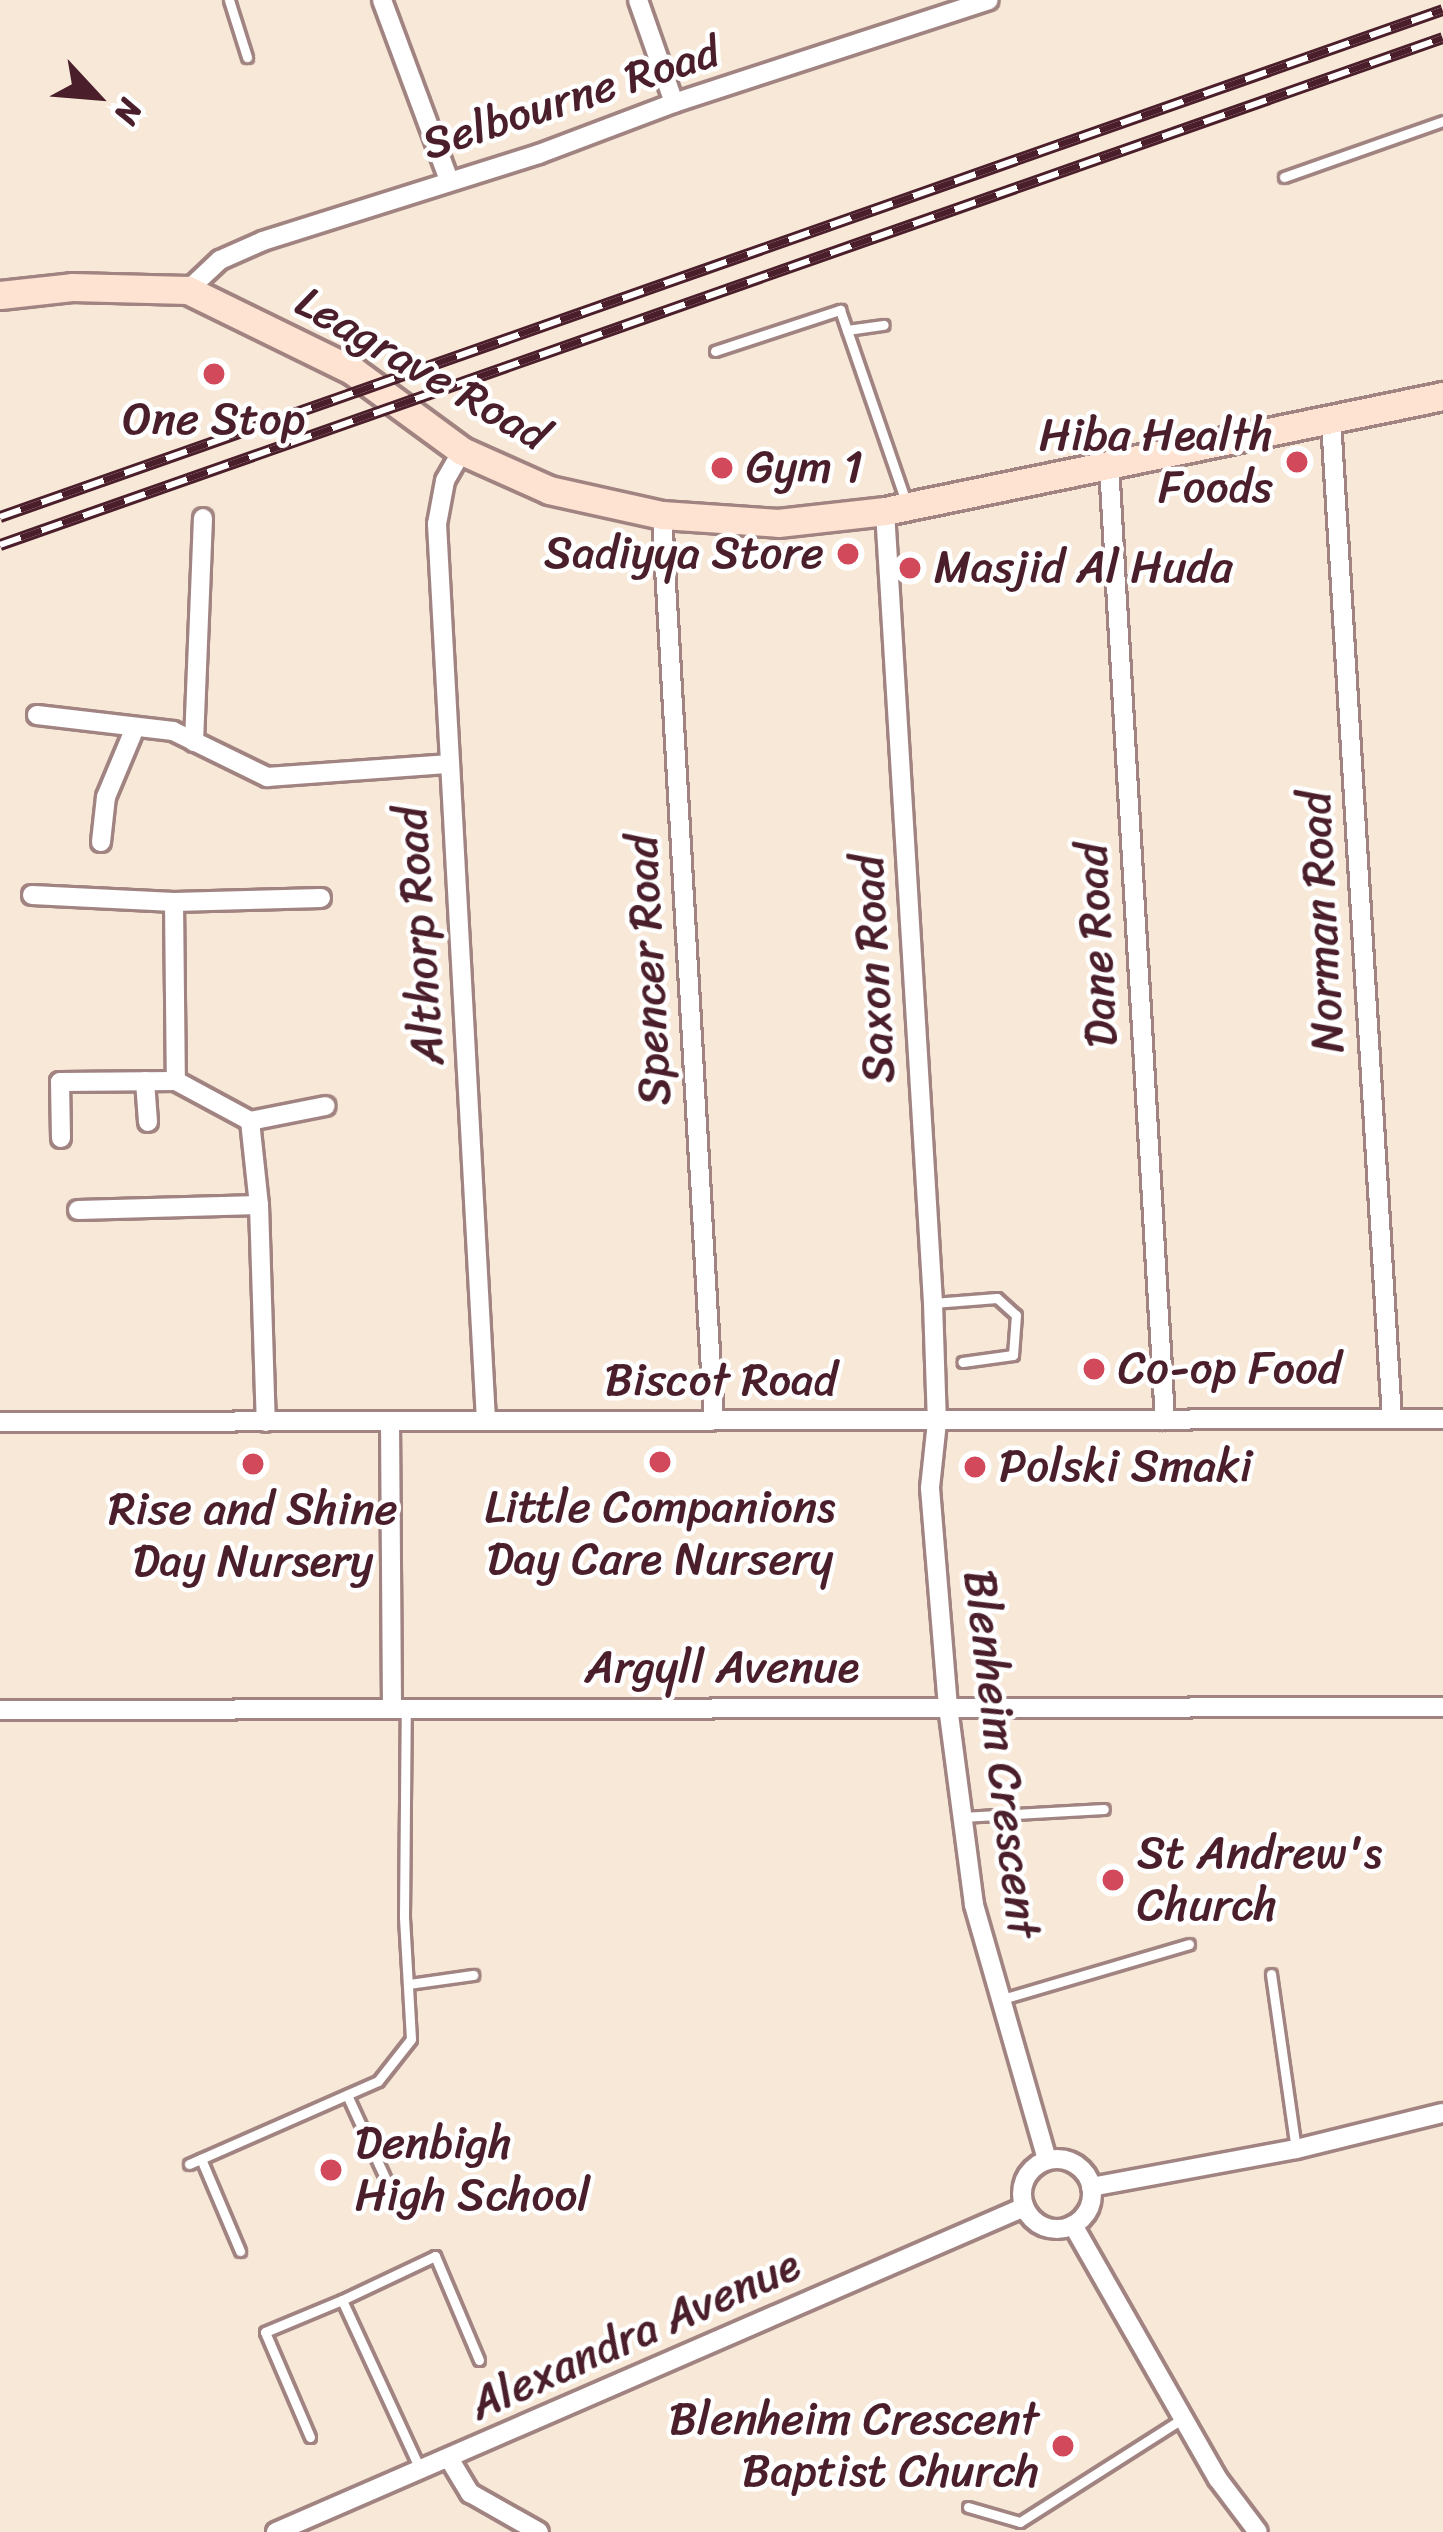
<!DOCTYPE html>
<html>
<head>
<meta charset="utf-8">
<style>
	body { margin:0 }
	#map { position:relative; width:1443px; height:2532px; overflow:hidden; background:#f8e8d7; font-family:Sriracha,sans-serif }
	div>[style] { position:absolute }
	.roads { filter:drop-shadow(3px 0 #a18481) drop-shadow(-3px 0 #a18481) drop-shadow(0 3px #a18481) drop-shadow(0 -3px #a18481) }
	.lane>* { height:9px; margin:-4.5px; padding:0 4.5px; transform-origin:4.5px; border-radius:4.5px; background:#fff }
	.street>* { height:18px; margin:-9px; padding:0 9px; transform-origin:9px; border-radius:9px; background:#fff }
	.street>.ring { margin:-9px; padding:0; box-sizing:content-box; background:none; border:18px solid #fff; border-radius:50% }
	.secondary>* { height:27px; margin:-13.5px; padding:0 13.5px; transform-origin:13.5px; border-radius:13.5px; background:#fee3d2 }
	.rail>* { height:12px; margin-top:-6px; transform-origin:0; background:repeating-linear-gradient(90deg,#fff 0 22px,#4a1f2b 0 44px); box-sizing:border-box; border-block:3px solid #4a1f2b }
	.dots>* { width:33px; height:33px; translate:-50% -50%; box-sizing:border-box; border:6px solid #fff; border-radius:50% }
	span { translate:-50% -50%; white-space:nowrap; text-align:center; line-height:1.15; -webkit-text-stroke:9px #fff; paint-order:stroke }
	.street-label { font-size:45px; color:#4a1f2b }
	.poi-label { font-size:45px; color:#4a1f2b }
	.right { translate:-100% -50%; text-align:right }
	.left { translate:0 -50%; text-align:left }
	.north { position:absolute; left:36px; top:36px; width:120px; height:120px; -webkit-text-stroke:9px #fff; paint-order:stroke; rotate:116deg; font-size:33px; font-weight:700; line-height:48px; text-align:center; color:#4a1f2b }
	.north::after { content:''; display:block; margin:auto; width:42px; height:54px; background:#4a1f2b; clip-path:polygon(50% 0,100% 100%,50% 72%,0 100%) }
</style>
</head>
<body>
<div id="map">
	<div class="roads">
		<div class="lane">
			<i style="left:229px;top:0;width:60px;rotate:72.5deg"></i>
			<i style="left:1284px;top:177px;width:169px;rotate:-19.4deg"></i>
			<i style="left:847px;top:330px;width:37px;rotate:-8deg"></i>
			<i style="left:715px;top:351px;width:132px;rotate:-18.2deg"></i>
			<i style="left:840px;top:310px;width:203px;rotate:71deg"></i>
			<i style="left:933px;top:1303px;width:64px;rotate:-4.5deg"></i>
			<i style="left:997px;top:1298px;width:25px;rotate:42deg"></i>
			<i style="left:1016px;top:1315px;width:40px;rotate:94.3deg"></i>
			<i style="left:1013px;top:1355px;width:51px;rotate:172.2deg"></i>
			<i style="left:962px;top:1817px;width:142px;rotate:-3.2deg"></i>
			<i style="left:1271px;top:1974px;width:177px;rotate:81.9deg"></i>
			<i style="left:409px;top:1984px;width:65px;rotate:-8deg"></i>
			<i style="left:999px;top:2000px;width:198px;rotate:-16.4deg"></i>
			<i style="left:347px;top:2095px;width:110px;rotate:65.3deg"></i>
			<i style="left:201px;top:2159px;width:100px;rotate:67deg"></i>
			<i style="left:189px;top:2164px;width:206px;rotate:-23.7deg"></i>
			<i style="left:378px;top:2081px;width:53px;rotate:-51.8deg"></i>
			<i style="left:411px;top:2039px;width:122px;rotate:-93.3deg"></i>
			<i style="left:404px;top:1917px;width:210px;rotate:-89.5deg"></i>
			<i style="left:310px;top:2437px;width:114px;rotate:-113.2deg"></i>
			<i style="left:265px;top:2332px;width:83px;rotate:-22.6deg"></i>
			<i style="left:420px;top:2469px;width:186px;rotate:-114.8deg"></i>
			<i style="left:342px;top:2300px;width:103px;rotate:-25.3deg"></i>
			<i style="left:435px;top:2256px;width:113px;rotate:67.1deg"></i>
			<i style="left:968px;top:2507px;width:54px;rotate:16.1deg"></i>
			<i style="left:1020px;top:2522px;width:196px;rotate:-32.5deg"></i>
		</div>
		<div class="street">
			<i style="left:382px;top:0;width:192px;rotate:69.6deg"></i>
			<i style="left:638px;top:0;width:109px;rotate:70.7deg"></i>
			<i style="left:188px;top:290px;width:44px;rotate:-43.2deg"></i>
			<i style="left:220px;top:260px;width:47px;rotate:-23.8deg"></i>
			<i style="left:263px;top:241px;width:289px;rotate:-17.5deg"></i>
			<i style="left:539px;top:154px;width:144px;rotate:-20.7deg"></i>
			<i style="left:674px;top:103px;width:331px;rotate:-18.1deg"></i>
			<i style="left:1331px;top:421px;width:1000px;rotate:86.5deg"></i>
			<i style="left:462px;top:451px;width:34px;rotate:120deg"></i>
			<i style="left:445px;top:481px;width:44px;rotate:100.5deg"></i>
			<i style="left:437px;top:524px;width:898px;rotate:86.87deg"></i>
			<i style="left:1109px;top:466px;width:956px;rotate:86.64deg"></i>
			<i style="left:885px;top:511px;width:793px;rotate:86.53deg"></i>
			<i style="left:933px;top:1303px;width:119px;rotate:88.1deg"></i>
			<i style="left:937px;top:1422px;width:66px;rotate:96.1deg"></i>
			<i style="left:930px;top:1488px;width:220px;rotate:85.3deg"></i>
			<i style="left:948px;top:1707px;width:200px;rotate:82.5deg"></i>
			<i style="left:974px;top:1905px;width:265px;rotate:74deg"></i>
			<i style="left:662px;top:515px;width:907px;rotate:86.72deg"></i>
			<i style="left:37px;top:715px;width:137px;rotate:6.7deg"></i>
			<i style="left:173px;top:731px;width:105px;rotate:26.1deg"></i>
			<i style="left:267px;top:777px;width:180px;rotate:-4.1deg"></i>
			<i style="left:194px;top:742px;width:224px;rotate:-87.7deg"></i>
			<i style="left:101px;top:842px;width:45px;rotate:-83.7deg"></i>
			<i style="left:106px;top:797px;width:73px;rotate:-67.3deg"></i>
			<i style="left:32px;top:895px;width:142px;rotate:2.8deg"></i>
			<i style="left:174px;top:902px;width:147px;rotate:-1.6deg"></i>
			<i style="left:174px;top:902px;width:179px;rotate:89.4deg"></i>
			<i style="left:145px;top:1081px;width:41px;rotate:85.8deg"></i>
			<i style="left:250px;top:1121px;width:77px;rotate:-11.2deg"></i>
			<i style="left:61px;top:1138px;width:56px;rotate:-91deg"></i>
			<i style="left:60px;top:1082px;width:116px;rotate:-0.5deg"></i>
			<i style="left:176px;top:1081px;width:84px;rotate:28.4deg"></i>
			<i style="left:250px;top:1121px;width:84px;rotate:83.9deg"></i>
			<i style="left:259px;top:1205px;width:217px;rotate:88.2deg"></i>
			<i style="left:78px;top:1210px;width:181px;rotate:-1.6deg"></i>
			<i style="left:390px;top:1421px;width:286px;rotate:89.6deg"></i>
			<i style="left:0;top:1422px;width:1443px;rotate:-0.12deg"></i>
			<i style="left:0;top:1710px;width:1443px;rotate:-0.12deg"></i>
			<i class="ring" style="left:1022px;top:2159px;width:52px;height:52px"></i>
			<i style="left:1091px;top:2187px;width:208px;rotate:-10.5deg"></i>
			<i style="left:1296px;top:2149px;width:151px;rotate:-13.8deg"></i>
			<i style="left:1073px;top:2225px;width:292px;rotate:60.3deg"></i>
			<i style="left:1218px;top:2479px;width:66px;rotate:53deg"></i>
			<i style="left:450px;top:2460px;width:39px;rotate:59deg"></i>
			<i style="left:470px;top:2493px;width:79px;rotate:29.5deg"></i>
			<i style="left:276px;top:2532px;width:816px;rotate:-23.48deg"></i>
		</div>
		<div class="secondary">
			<i style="left:0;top:295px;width:72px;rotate:-6.3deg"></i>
			<i style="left:72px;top:287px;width:116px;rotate:1.5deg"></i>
			<i style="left:188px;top:290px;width:184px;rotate:26.1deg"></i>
			<i style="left:353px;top:371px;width:135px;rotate:36.3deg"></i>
			<i style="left:462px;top:451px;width:95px;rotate:24.1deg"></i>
			<i style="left:549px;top:490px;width:116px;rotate:12.5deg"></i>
			<i style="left:662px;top:515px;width:116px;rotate:3.9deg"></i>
			<i style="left:778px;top:523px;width:108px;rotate:-6.4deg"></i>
			<i style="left:885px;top:511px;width:570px;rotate:-11.65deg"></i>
		</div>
	</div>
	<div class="rail">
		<i style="left:0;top:517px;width:1529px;rotate:-19.36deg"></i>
		<i style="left:0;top:545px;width:1529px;rotate:-19.36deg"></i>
	</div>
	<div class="dots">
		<i style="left:214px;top:374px;background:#d1495b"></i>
		<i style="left:1297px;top:462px;background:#d1495b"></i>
		<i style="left:722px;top:468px;background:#d1495b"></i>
		<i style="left:848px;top:554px;background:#d1495b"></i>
		<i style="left:910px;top:568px;background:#d1495b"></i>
		<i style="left:1094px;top:1369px;background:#d1495b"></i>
		<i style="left:660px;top:1462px;background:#d1495b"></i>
		<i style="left:253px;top:1464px;background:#d1495b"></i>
		<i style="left:975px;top:1467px;background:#d1495b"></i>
		<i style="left:1113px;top:1880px;background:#d1495b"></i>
		<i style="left:331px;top:2170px;background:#d1495b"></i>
		<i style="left:1063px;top:2446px;background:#d1495b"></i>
	</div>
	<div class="street-label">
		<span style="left:571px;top:98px;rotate:-18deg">Selbourne Road</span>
		<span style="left:422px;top:369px;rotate:30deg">Leagrave Road</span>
		<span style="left:1322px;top:922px;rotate:-93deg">Norman Road</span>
		<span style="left:420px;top:936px;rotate:-94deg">Althorp Road</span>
		<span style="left:1097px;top:945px;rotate:-93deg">Dane Road</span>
		<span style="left:874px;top:969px;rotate:-93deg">Saxon Road</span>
		<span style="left:649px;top:970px;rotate:-93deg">Spencer Road</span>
		<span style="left:721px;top:1381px">Biscot Road</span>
		<span style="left:722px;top:1668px">Argyll Avenue</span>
		<span style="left:1001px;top:1754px;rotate:83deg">Blenheim Crescent</span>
		<span style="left:635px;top:2335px;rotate:-24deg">Alexandra Avenue</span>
	</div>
	<div class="poi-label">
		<span style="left:214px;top:420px">One Stop</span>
		<span class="right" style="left:1273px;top:462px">Hiba Health<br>Foods</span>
		<span class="left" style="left:746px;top:468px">Gym 1</span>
		<span class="right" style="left:824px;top:554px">Sadiyya Store</span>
		<span class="left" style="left:934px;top:568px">Masjid Al Huda</span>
		<span class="left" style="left:1118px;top:1369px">Co-op Food</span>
		<span class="left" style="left:999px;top:1467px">Polski Smaki</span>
		<span style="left:660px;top:1534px">Little Companions<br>Day Care Nursery</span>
		<span style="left:253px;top:1536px">Rise and Shine<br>Day Nursery</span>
		<span class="left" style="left:1137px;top:1880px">St Andrew's<br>Church</span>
		<span class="left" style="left:355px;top:2170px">Denbigh<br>High School</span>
		<span class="right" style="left:1039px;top:2446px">Blenheim Crescent<br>Baptist Church</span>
	</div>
	<div class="north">N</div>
</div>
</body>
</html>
